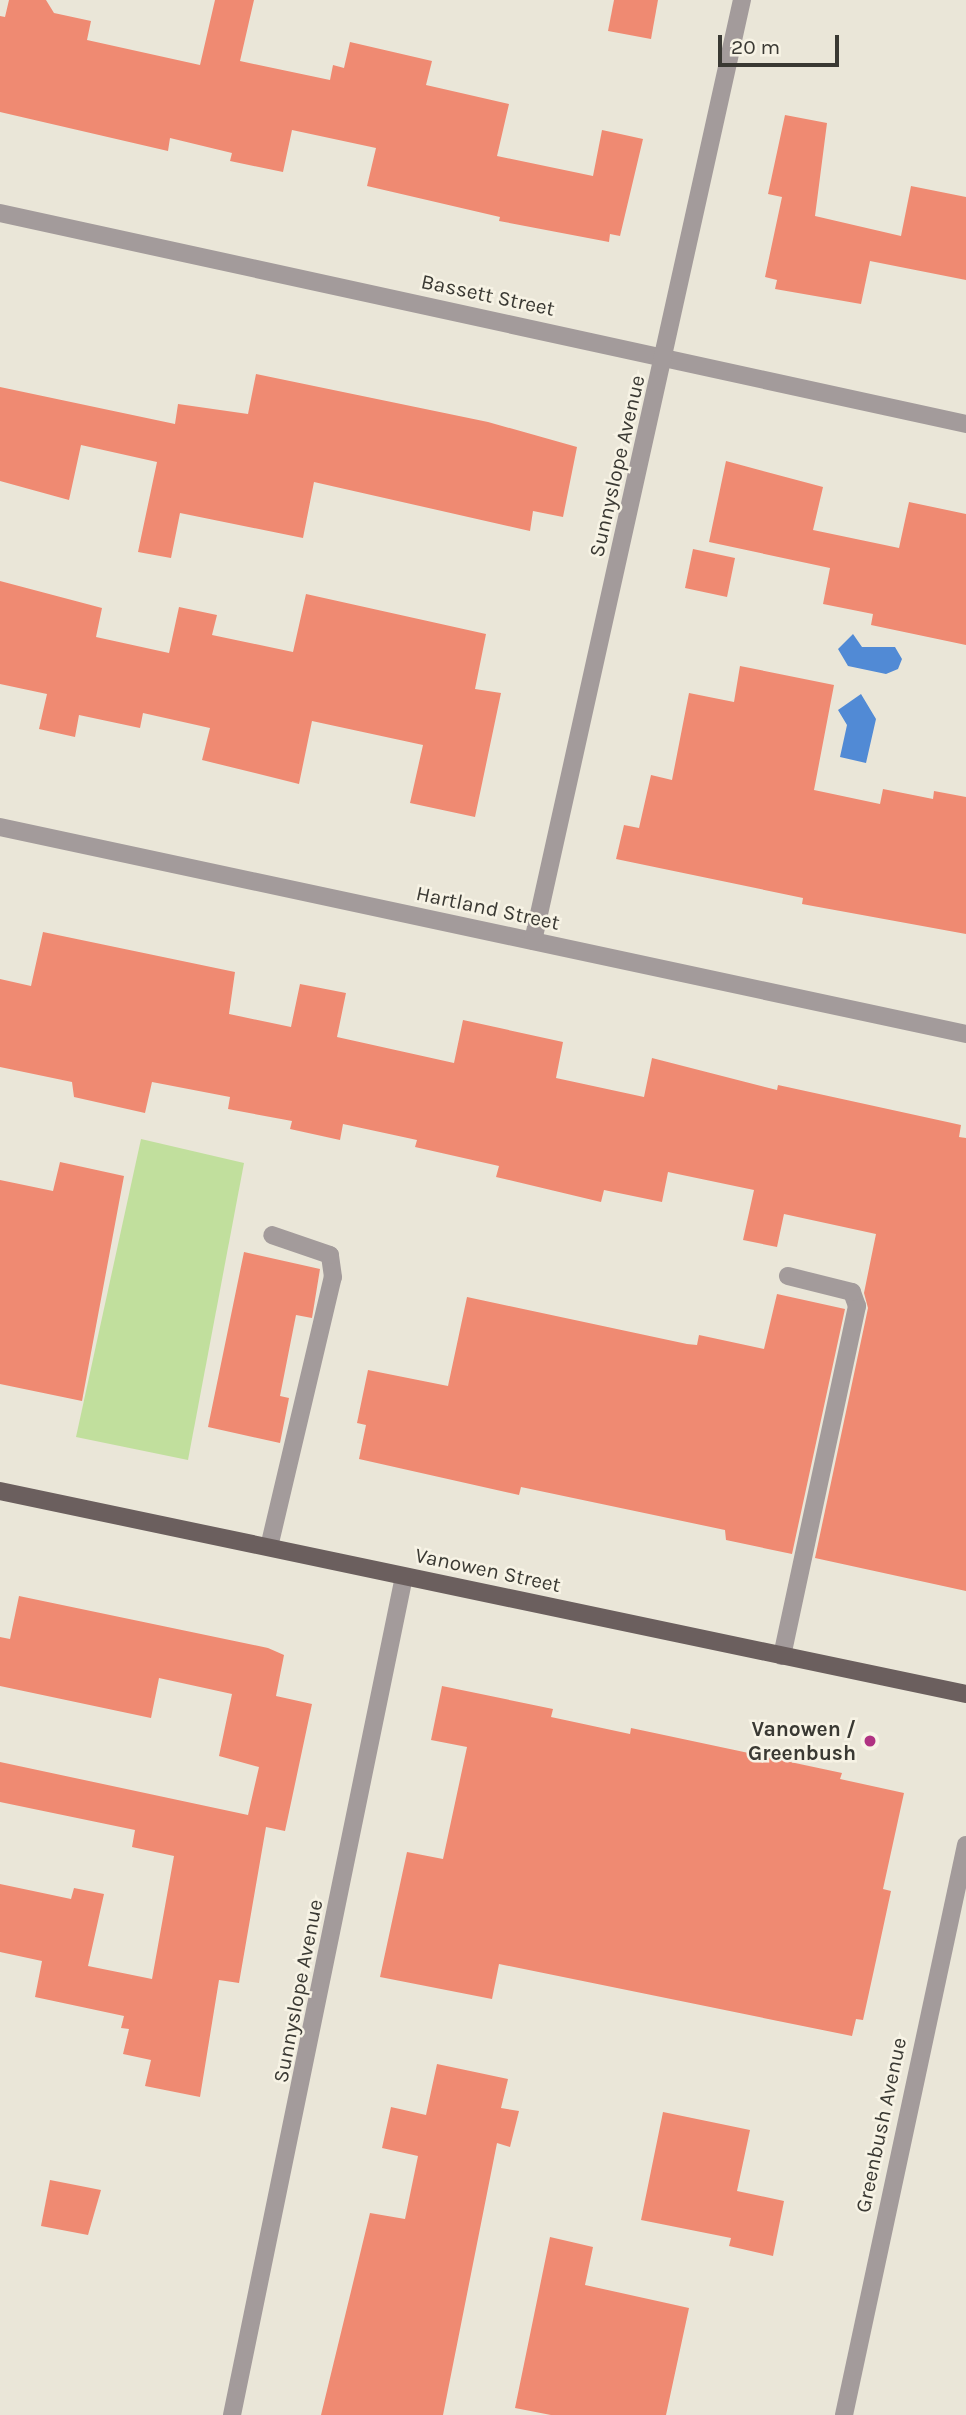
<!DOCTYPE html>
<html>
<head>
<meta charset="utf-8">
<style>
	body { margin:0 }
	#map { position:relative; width:966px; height:2415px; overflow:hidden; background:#eae6d8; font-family:Karla,sans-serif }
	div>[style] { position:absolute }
	.green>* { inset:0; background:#c1df9d }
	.water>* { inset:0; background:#518ad5 }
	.building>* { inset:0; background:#ef8a72 }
	.minor>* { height:18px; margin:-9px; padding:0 9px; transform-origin:9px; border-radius:9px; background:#a39b9b }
	.major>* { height:18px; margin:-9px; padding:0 9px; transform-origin:9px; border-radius:9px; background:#6b5f5e }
	.dots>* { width:19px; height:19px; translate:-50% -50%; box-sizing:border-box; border:4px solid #f7f3e5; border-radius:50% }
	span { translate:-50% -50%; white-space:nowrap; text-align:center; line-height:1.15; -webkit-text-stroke:5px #f7f3e5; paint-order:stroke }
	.street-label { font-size:21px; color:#3a3933 }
	.poi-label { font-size:21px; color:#3a3933; font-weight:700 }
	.right { translate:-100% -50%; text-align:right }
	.scale { position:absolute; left:718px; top:35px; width:121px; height:32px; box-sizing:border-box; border:4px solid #3a3933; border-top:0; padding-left:9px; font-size:21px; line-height:24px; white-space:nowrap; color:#3a3933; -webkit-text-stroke:5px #f7f3e5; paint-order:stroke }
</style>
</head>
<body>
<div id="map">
	<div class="green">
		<i style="clip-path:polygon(141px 1139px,244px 1163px,188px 1460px,76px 1437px)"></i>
	</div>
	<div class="water">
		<i style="clip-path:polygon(853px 634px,862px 647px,895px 647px,902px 659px,898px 669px,886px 674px,848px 666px,838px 649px)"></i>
		<i style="clip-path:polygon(861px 694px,876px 719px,866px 763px,840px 757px,847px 725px,838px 710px)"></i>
	</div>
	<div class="building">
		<i style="clip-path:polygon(9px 0,46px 0,54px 13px,91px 21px,87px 40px,200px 65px,215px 0,254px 0,240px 61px,330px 80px,333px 65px,344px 68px,350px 42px,432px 61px,426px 85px,509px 104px,497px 156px,593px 176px,602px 130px,643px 139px,620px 236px,610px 234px,609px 242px,499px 221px,500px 217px,367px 186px,376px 148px,292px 130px,283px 172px,230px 161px,232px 153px,170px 138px,168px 151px,0 112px,0 16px,5px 17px)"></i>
		<i style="clip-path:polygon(614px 0,658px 0,651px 39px,608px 31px)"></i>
		<i style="clip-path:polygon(785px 115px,827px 123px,815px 216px,901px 236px,911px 186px,966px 197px,966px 280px,870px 261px,861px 304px,775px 289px,777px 280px,765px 277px,782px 197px,768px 194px)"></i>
		<i style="clip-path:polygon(256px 374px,488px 422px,577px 447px,563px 517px,533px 511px,530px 531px,314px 482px,303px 538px,180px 513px,171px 558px,138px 552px,157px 462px,81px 445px,69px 500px,0 481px,0 387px,175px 424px,178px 404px,248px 414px)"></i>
		<i style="clip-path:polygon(726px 461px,823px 487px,813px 530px,899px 548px,909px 502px,966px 514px,966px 645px,871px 625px,873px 614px,823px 604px,830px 568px,709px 542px)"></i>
		<i style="clip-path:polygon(693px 549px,735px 558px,727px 597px,685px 588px)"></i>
		<i style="clip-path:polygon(0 581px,102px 608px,96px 637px,169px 653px,179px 607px,217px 615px,212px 635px,293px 652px,306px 594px,486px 634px,475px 689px,501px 693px,475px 817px,410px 803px,423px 745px,312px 721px,299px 784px,202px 760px,210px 728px,143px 713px,140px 728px,79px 715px,75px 737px,39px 729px,47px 694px,0 684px)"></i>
		<i style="clip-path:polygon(740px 666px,834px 685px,814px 790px,880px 804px,883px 789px,933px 799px,934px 791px,966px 797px,966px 934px,802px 904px,803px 898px,616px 859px,624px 825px,639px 828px,651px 775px,672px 780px,689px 693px,734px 702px)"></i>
		<i style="clip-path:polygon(43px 932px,235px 972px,229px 1014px,291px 1027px,300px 984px,346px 993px,337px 1037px,454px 1063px,463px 1020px,563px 1042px,556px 1078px,644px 1097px,652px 1058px,777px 1090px,778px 1085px,961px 1125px,959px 1137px,966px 1138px,966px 1591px,815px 1558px,868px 1308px,864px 1293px,876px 1234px,784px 1214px,777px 1247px,743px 1240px,754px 1190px,668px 1172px,662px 1202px,604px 1190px,601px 1202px,496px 1177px,499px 1166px,415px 1147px,417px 1140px,343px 1124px,340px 1140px,290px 1129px,292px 1121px,228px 1109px,230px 1097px,152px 1082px,145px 1113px,74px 1097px,72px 1082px,0 1067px,0 979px,31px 986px)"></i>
		<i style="clip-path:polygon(60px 1162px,124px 1176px,82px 1401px,0 1384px,0 1180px,53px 1191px)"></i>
		<i style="clip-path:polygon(244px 1252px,320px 1269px,312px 1318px,296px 1315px,280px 1396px,289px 1398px,280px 1443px,208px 1427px)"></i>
		<i style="clip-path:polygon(777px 1294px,845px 1309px,792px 1554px,726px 1540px,725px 1530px,521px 1487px,519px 1495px,359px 1459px,366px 1425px,357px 1423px,368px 1370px,448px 1386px,467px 1297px,687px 1344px,697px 1345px,699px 1335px,764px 1349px)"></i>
		<i style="clip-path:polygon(19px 1596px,268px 1648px,284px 1655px,276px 1696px,312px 1704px,285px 1831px,266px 1827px,239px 1983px,219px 1980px,200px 2097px,145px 2086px,151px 2060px,123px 2054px,129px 2029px,121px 2028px,124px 2016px,35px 1997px,42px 1961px,0 1952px,0 1884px,71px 1899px,74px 1888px,104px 1894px,88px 1966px,152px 1979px,174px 1856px,132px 1847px,135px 1830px,0 1802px,0 1762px,248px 1815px,259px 1767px,219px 1756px,232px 1694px,159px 1678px,151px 1718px,0 1686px,0 1637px,10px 1639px)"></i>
		<i style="clip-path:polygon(442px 1686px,553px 1709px,551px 1717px,630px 1734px,631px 1728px,842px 1773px,840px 1779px,904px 1793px,883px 1889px,891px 1891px,877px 1956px,863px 2020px,856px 2019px,852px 2036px,499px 1964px,492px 1999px,380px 1977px,407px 1852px,443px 1859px,467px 1747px,431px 1740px)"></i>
		<i style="clip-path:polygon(437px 2064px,508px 2079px,501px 2108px,519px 2111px,510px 2147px,497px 2143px,443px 2415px,321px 2415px,370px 2213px,405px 2219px,418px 2156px,382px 2148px,391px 2107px,426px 2115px)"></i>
		<i style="clip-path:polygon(663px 2112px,750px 2130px,737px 2191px,784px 2201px,773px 2256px,729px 2246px,731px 2238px,641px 2220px)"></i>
		<i style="clip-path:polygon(50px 2180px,101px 2190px,88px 2235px,41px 2226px)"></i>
		<i style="clip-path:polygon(550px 2237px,593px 2247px,585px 2285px,689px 2308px,666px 2415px,551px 2415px,515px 2408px)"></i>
	</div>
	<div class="minor">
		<i style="left:0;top:213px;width:989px;rotate:12.32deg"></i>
		<i style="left:0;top:827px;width:988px;rotate:12.09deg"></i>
		<i style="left:533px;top:941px;width:964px;rotate:-77.48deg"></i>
		<i style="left:269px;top:1547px;width:277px;rotate:-76.7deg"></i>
		<i style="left:333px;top:1277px;width:22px;rotate:-98deg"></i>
		<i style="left:330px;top:1255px;width:61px;rotate:-161deg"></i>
		<i style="left:782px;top:1656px;width:358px;rotate:-77.9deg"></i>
		<i style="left:857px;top:1306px;width:15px;rotate:-110deg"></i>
		<i style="left:852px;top:1292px;width:66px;rotate:-166deg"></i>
		<i style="left:232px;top:2415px;width:856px;rotate:-78.41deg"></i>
		<i style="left:844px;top:2415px;width:583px;rotate:-77.92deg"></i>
	</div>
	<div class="major">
		<i style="left:0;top:1491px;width:987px;rotate:11.87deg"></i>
	</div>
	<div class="dots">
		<i style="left:870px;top:1741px;background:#b03282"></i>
	</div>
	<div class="street-label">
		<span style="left:488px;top:295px;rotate:12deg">Bassett Street</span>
		<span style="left:617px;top:466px;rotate:-77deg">Sunnyslope Avenue</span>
		<span style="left:488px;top:908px;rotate:12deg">Hartland Street</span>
		<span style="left:488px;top:1570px;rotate:12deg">Vanowen Street</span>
		<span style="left:298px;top:1991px;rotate:-79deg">Sunnyslope Avenue</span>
		<span style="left:881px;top:2125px;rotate:-78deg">Greenbush Avenue</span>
	</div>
	<div class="poi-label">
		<span class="right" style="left:856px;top:1741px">Vanowen /<br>Greenbush</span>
	</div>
	<div class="scale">20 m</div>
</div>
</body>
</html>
